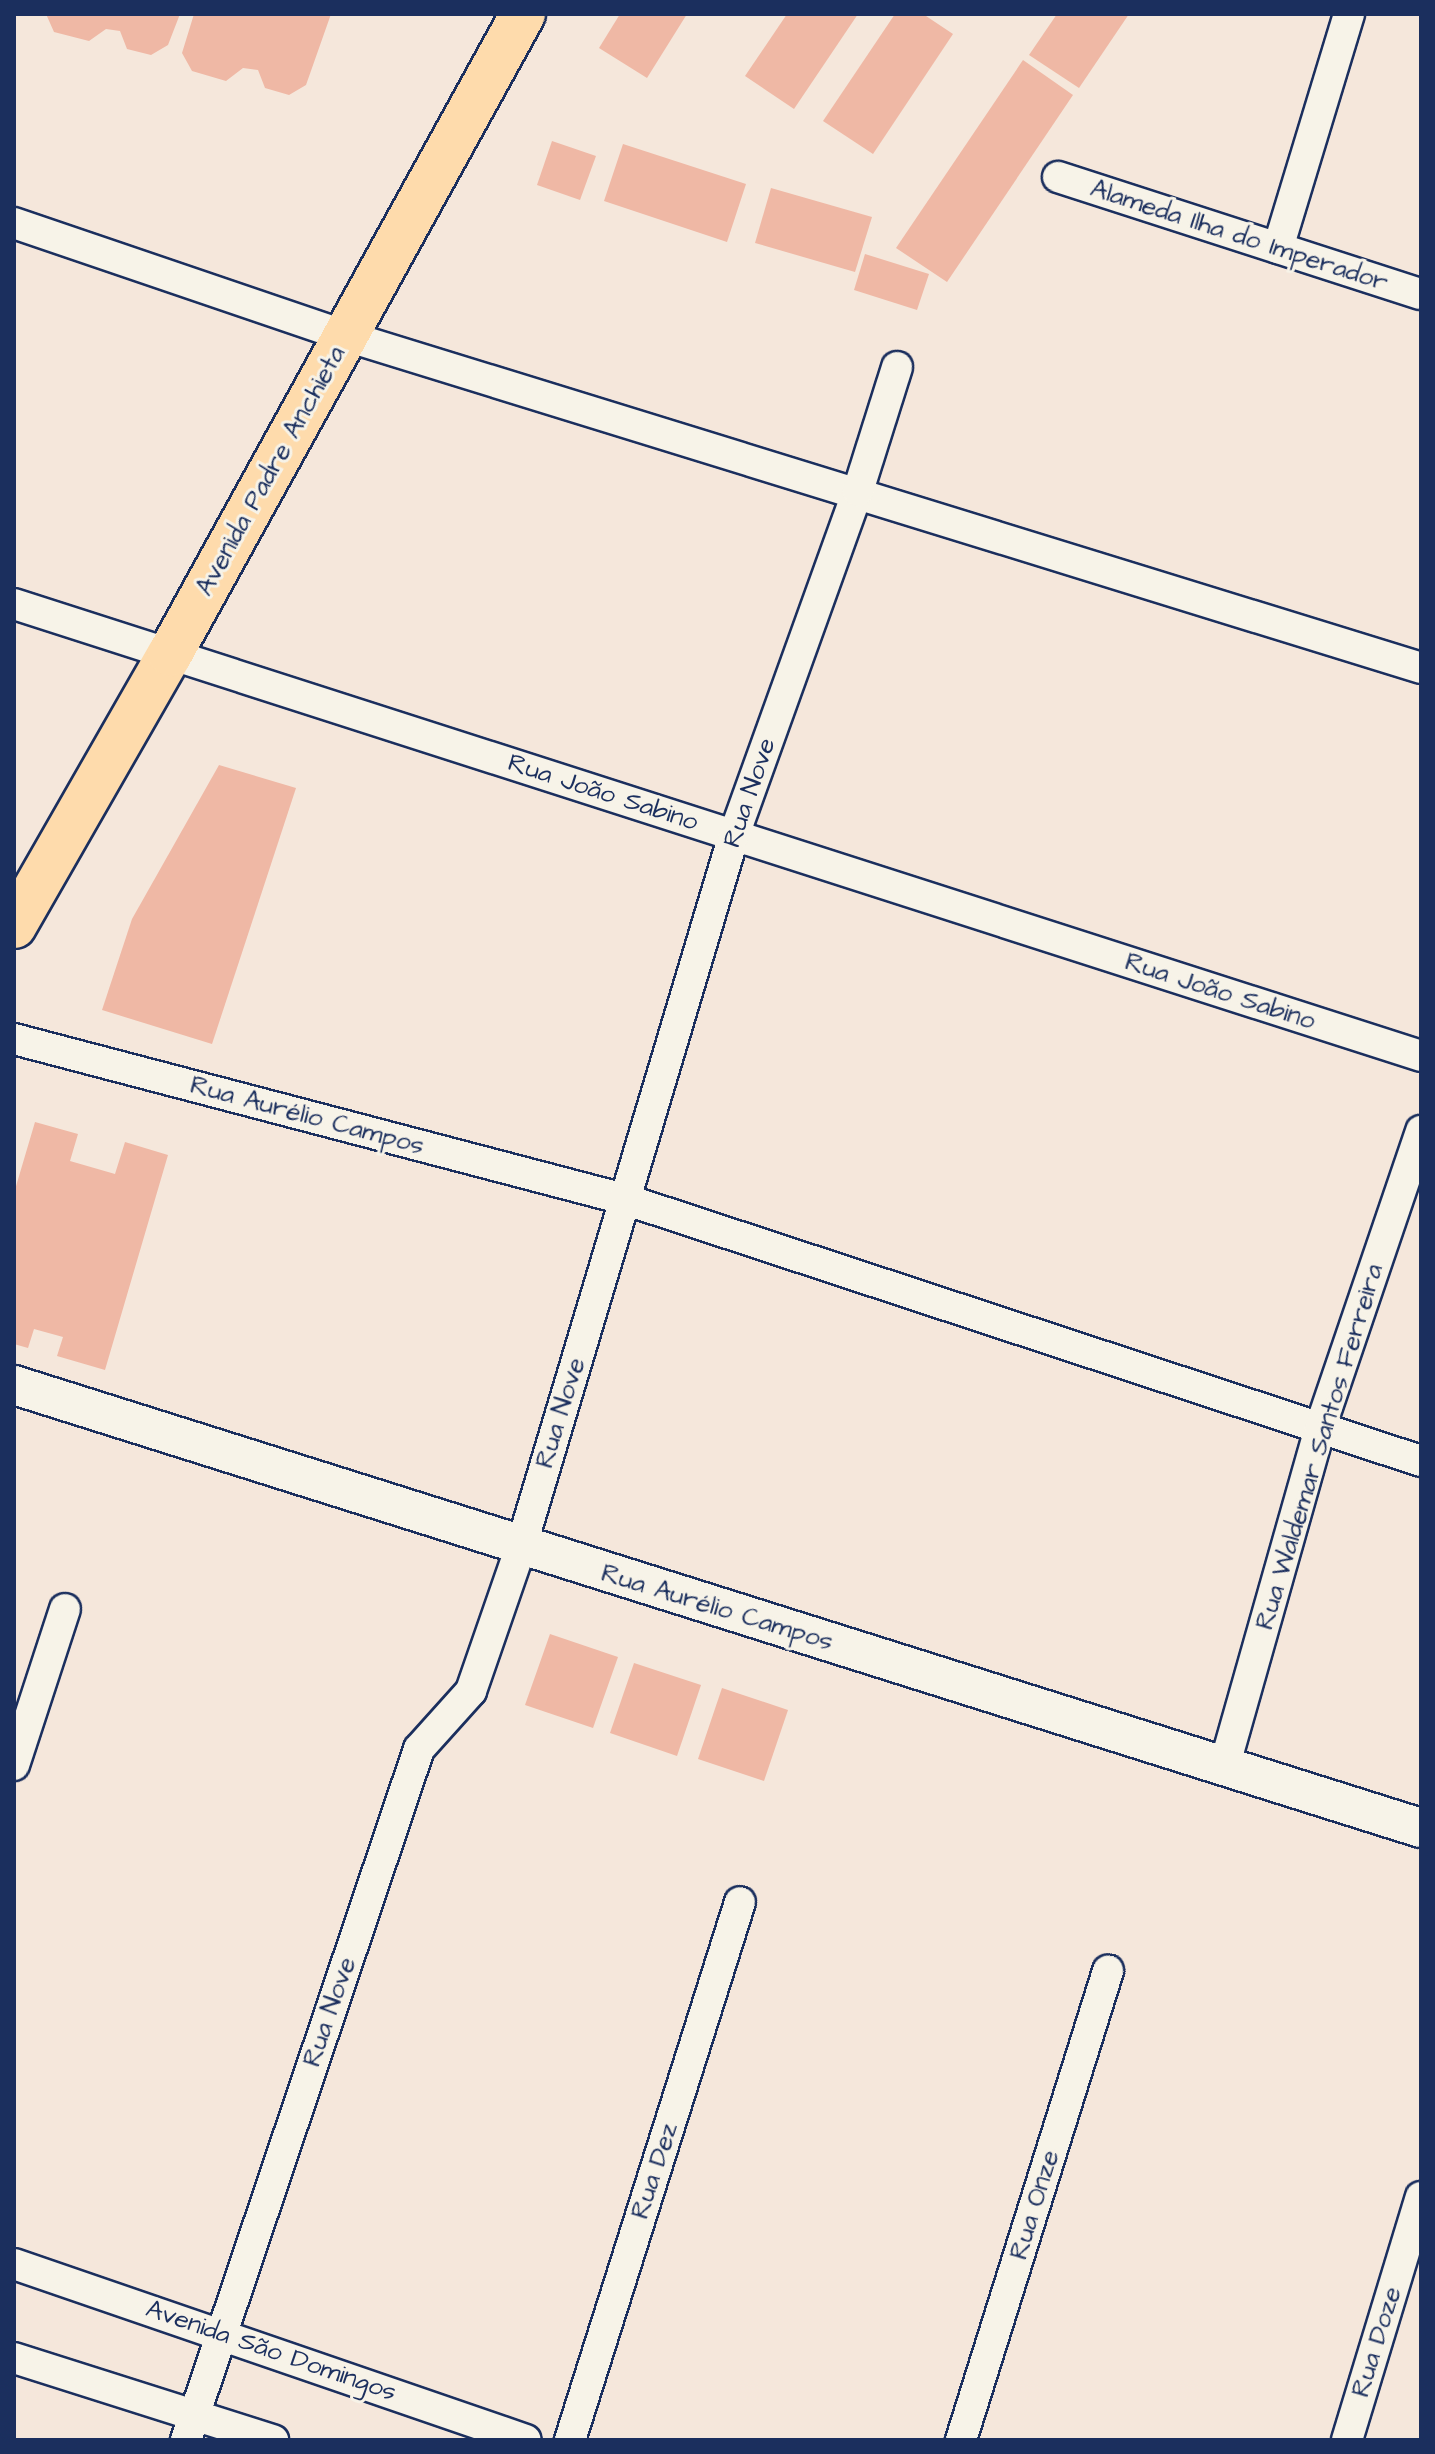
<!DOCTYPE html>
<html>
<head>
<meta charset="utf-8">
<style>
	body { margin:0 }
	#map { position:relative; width:1435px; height:2454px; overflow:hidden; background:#f5e7db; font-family:"Architects Daughter",sans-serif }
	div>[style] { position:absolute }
	.building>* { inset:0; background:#efb8a5 }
	.roads { filter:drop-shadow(2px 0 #1b2f5e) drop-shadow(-2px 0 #1b2f5e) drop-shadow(0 2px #1b2f5e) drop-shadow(0 -2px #1b2f5e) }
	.minor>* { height:30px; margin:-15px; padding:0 15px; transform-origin:15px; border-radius:15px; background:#f7f3e8 }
	.tertiary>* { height:38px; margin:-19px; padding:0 19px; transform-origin:19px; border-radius:19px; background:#f7f3e8 }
	.primary>* { height:44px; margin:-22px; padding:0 22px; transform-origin:22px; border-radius:22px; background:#fedbac }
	span { translate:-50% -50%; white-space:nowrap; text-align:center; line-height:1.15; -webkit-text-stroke:6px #f7f3e8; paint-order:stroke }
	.street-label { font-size:26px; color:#1b2f5e }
	.frame { position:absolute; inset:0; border:16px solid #1b2f5e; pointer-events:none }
</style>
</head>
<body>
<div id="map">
	<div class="building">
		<i style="clip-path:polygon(46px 14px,180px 14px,168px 45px,151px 55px,127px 49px,120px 31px,106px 29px,89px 41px,54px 32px)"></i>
		<i style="clip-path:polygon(194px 14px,331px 14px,306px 85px,289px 95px,265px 88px,258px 70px,243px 68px,226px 81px,192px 71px,182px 53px)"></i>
		<i style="clip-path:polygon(620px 14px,687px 14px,647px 78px,599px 48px)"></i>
		<i style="clip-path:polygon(787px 14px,858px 14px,794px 109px,745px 76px)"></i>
		<i style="clip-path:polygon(895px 14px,923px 14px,953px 34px,873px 154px,823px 121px)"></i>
		<i style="clip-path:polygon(1057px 14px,1129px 14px,1079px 88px,1029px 55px)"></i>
		<i style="clip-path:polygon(1023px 60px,1073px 95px,947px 282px,896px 248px)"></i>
		<i style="clip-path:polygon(552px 141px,596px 156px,580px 200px,537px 185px)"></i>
		<i style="clip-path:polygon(623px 144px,746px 184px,727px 242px,604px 201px)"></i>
		<i style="clip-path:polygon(771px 188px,872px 217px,855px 272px,755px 243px)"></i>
		<i style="clip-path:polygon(865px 254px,929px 274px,917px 310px,854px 290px)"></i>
		<i style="clip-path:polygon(219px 765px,296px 788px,212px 1044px,102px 1010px,132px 919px)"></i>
		<i style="clip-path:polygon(35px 1122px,78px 1134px,70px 1161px,115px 1174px,125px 1142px,168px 1155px,105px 1370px,57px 1356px,63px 1337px,34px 1329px,28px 1348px,14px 1344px,14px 1193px)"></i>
		<i style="clip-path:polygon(550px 1634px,618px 1657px,593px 1728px,525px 1705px)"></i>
		<i style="clip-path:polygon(634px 1663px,701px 1685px,677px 1756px,610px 1733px)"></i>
		<i style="clip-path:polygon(722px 1688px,788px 1710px,764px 1781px,698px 1759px)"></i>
	</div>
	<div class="roads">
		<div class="minor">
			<i style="left:1058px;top:177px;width:381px;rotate:17.9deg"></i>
			<i style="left:14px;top:223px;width:351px;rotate:18.8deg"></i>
			<i style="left:346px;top:336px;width:1125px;rotate:17.16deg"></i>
			<i style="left:1278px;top:248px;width:245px;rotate:-73.1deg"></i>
			<i style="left:14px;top:604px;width:1478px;rotate:17.81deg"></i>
			<i style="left:14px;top:1039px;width:631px;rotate:14.7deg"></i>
			<i style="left:624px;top:1199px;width:839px;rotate:18.2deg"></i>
			<i style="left:1225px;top:1764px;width:349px;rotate:-74.2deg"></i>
			<i style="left:1320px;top:1428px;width:314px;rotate:-71.2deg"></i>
			<i style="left:14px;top:1765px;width:164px;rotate:-71.9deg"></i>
			<i style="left:14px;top:2264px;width:541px;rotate:18.97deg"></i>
			<i style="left:14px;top:2358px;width:272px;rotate:17.6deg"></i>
			<i style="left:186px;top:2440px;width:729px;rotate:-71.37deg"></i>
			<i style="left:419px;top:1749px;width:78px;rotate:-48.1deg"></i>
			<i style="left:471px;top:1691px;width:152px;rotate:-70.9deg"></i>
			<i style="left:521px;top:1547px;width:743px;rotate:-73.35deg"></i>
			<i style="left:734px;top:835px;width:366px;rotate:-70.2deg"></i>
			<i style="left:858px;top:491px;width:130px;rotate:-72.5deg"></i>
			<i style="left:570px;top:2440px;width:564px;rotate:-72.46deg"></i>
			<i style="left:961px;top:2440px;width:492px;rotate:-72.6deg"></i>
			<i style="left:1347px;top:2440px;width:254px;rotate:-73.1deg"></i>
		</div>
		<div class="tertiary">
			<i style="left:14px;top:1385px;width:1475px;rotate:17.48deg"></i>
		</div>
		<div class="primary">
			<i style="left:14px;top:926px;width:314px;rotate:-60.2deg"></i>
			<i style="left:170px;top:654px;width:731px;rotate:-61.12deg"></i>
		</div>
	</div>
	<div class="street-label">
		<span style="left:1239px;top:236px;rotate:18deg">Alameda Ilha do Imperador</span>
		<span style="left:271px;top:471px;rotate:-61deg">Avenida Padre Anchieta</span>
		<span style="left:603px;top:793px;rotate:18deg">Rua João Sabino</span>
		<span style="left:750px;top:793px;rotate:-71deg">Rua Nove</span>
		<span style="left:1220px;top:992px;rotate:18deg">Rua João Sabino</span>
		<span style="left:307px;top:1116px;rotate:15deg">Rua Aurélio Campos</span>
		<span style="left:561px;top:1413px;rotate:-73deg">Rua Nove</span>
		<span style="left:1320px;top:1447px;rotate:-73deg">Rua Waldemar Santos Ferreira</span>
		<span style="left:717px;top:1608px;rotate:17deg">Rua Aurélio Campos</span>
		<span style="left:330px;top:2012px;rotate:-71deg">Rua Nove</span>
		<span style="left:655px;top:2171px;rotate:-72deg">Rua Dez</span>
		<span style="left:1035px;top:2205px;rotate:-73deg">Rua Onze</span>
		<span style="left:1377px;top:2342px;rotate:-73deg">Rua Doze</span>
		<span style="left:271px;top:2351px;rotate:19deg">Avenida São Domingos</span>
	</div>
	<div class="frame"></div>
</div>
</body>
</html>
